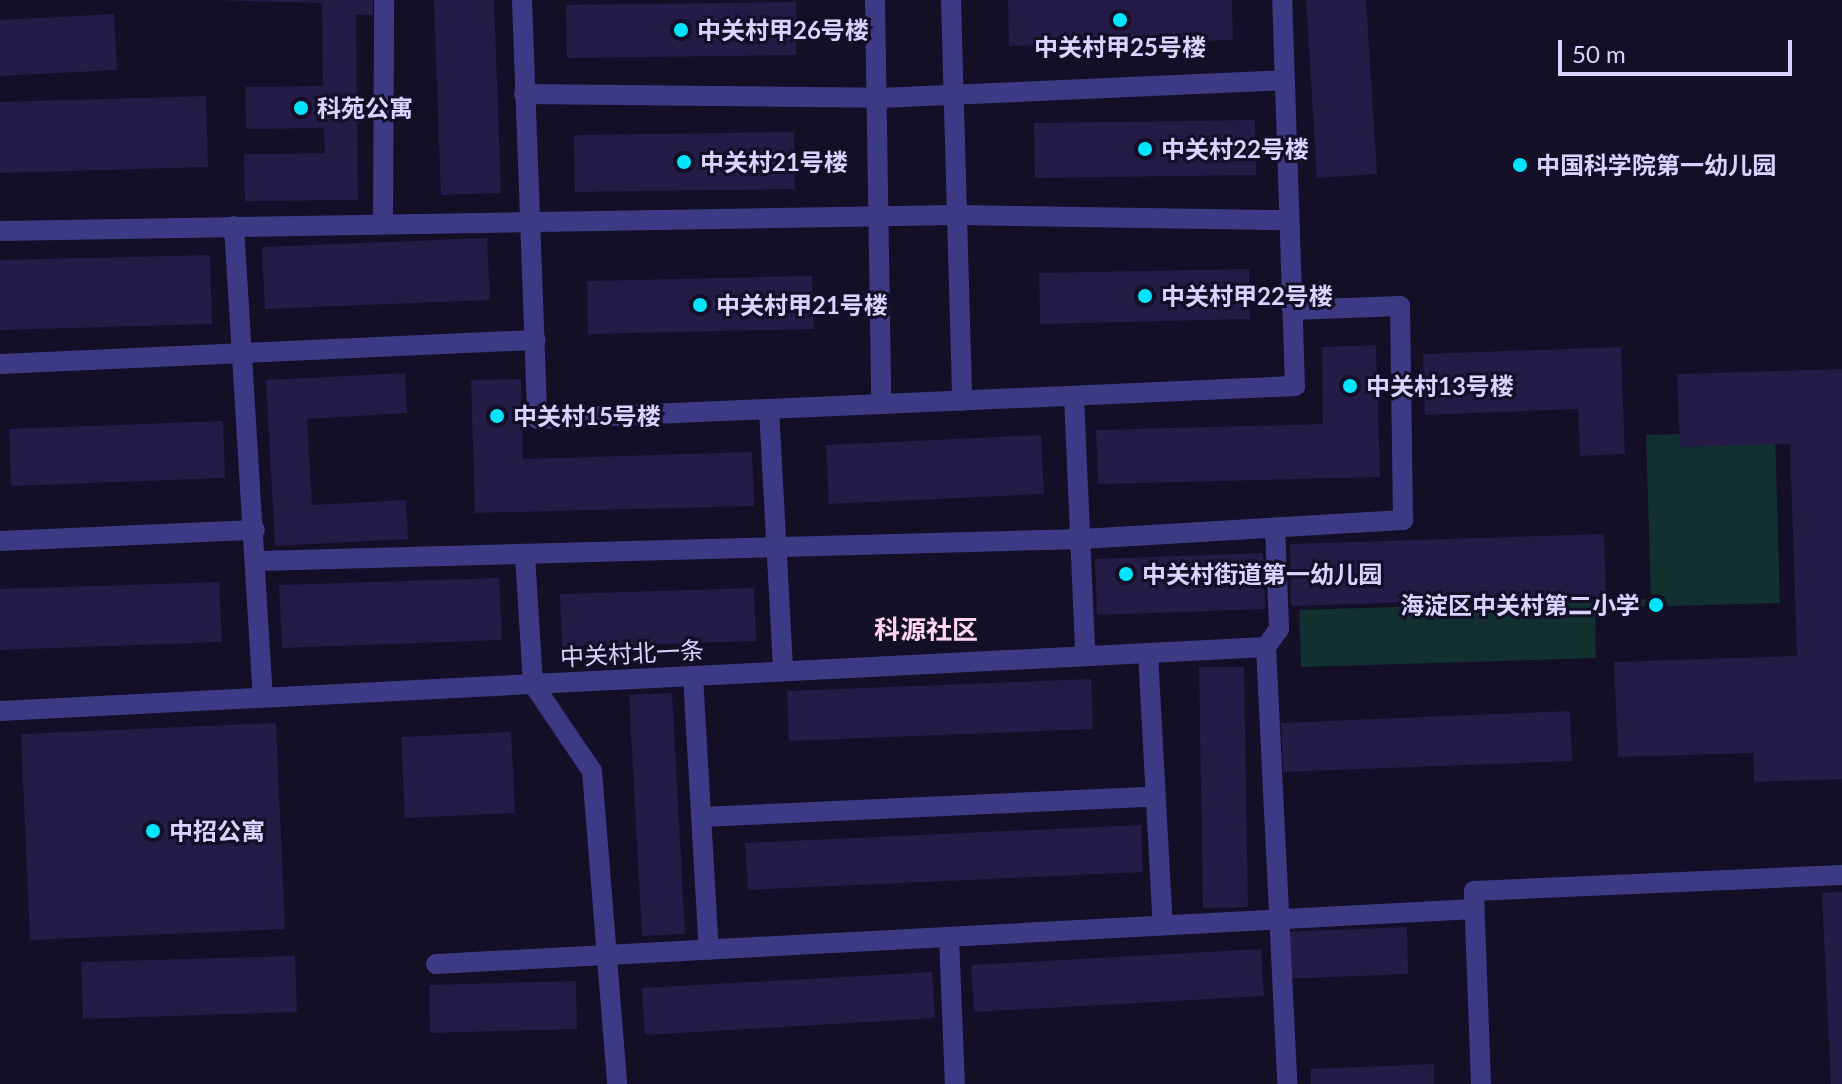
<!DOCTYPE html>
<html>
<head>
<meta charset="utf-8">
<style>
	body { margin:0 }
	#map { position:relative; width:1842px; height:1084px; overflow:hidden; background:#130f26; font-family:Lato,"Noto Sans SC",sans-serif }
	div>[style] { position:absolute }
	.green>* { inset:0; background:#12302f }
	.building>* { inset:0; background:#241b47 }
	.minor>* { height:20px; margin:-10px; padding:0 10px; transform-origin:10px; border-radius:10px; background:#3d3a85 }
	.dots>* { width:22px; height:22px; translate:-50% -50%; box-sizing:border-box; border:4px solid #130f26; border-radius:50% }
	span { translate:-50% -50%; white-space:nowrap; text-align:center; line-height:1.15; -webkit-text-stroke:6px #130f26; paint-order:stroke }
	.poi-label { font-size:24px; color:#d9d4ff; font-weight:700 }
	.left { translate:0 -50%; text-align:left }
	.right { translate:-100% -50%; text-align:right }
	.street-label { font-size:24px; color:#d9d4ff }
	.neighbourhood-label { font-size:26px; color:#ffd6f0; font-weight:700 }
	.scale { position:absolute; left:1558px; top:40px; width:234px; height:36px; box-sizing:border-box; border:4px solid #d9d4ff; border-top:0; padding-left:10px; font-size:24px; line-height:28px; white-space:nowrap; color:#d9d4ff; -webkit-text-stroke:6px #130f26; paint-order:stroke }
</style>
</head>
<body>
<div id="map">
	<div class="green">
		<i style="clip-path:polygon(1775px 431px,1780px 603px,1595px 608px,1596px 658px,1301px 667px,1299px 610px,1651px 599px,1646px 435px)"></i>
	</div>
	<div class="building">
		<i style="clip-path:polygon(208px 0,373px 0,373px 15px,356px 15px,358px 200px,245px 201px,244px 154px,325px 153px,324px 128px,246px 129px,245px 87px,323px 86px,322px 3px)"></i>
		<i style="clip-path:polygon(434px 0,494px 0,501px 193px,441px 195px)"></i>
		<i style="clip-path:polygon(1008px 0,1232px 0,1233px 40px,1009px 46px)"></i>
		<i style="clip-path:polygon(1306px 0,1366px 0,1377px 174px,1317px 178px)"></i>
		<i style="clip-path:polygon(796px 2px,796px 55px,567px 58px,566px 5px)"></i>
		<i style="clip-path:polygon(114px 14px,117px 70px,0 76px,0 20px)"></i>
		<i style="clip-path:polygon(206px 96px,208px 167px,0 173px,0 102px)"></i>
		<i style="clip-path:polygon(1255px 120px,1256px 175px,1035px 178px,1034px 123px)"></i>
		<i style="clip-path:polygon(794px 132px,795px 189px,575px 192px,574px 135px)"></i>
		<i style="clip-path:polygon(487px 238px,490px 300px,265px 309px,262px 247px)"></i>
		<i style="clip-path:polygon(210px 255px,212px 324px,0 330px,0 260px)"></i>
		<i style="clip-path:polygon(1249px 269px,1250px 319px,1040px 324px,1039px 273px)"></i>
		<i style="clip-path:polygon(812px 276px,814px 329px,588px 334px,587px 281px)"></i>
		<i style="clip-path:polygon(1376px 345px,1380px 477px,1098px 484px,1096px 430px,1323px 424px,1322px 347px)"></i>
		<i style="clip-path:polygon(1621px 347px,1625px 454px,1580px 456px,1578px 409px,1425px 415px,1423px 354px)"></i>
		<i style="clip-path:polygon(1842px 369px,1842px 779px,1754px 782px,1753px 753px,1618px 757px,1614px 662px,1797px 656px,1790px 444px,1680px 447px,1677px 374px)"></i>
		<i style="clip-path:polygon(405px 373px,407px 413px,307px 419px,312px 505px,406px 500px,408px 539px,275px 546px,266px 380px)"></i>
		<i style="clip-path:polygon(521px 379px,523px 459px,752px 452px,754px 506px,475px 513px,471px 380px)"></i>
		<i style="clip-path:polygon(223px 421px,225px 478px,11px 486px,9px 429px)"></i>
		<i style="clip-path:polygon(1041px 435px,1044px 494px,829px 504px,826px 445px)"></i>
		<i style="clip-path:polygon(1604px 534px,1606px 596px,1291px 606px,1290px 544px)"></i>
		<i style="clip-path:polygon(1263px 553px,1265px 609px,1097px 615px,1095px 559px)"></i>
		<i style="clip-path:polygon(499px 578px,502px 640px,282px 648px,279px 585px)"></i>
		<i style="clip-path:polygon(219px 582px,222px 642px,0 650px,0 589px)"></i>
		<i style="clip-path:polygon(754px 588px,756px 641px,562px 647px,560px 594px)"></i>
		<i style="clip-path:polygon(1199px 667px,1244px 667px,1248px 907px,1203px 908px)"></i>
		<i style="clip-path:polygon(1091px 679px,1093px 729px,789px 741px,787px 691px)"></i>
		<i style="clip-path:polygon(672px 693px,685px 934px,642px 936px,629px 695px)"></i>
		<i style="clip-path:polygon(1570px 711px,1572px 761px,1283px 772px,1281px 723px)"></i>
		<i style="clip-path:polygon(276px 723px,285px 929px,30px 940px,21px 734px)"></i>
		<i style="clip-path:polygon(511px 732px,515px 813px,405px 818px,401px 737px)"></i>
		<i style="clip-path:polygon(1141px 825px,1143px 872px,748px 890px,745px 843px)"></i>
		<i style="clip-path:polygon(1842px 892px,1842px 1084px,1831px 1084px,1822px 893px)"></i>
		<i style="clip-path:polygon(1407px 927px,1408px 974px,1283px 979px,1281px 932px)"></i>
		<i style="clip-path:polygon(1261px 949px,1264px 996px,974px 1012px,971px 965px)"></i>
		<i style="clip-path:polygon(295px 956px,297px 1012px,83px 1019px,81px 962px)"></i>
		<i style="clip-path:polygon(932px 972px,935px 1018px,645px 1035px,642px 988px)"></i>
		<i style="clip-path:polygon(576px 981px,577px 1029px,430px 1033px,429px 985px)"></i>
		<i style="clip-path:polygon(1434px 1064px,1434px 1084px,1311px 1084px,1311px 1069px)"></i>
	</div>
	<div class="minor">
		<i style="left:522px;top:0;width:419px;rotate:87.9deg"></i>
		<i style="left:537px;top:419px;width:759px;rotate:-2.49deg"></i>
		<i style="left:1295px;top:386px;width:386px;rotate:-91.9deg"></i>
		<i style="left:875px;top:0;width:404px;rotate:89.1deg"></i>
		<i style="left:951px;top:0;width:401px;rotate:88.4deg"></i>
		<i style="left:524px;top:94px;width:355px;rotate:0.6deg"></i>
		<i style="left:879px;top:98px;width:406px;rotate:-2.5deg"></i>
		<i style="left:383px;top:221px;width:221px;rotate:-89.7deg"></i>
		<i style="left:234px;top:226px;width:470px;rotate:86.5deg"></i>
		<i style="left:0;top:231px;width:956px;rotate:-0.96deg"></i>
		<i style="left:956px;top:215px;width:333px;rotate:0.9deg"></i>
		<i style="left:0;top:364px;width:536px;rotate:-2.57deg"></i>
		<i style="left:1074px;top:396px;width:256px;rotate:87.5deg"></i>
		<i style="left:769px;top:409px;width:262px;rotate:86.9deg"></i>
		<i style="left:1275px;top:528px;width:101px;rotate:87.7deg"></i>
		<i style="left:1279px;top:629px;width:22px;rotate:126deg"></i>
		<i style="left:1266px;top:647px;width:438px;rotate:87.2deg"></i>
		<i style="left:0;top:541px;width:255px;rotate:-2.5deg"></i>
		<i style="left:525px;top:556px;width:128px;rotate:86.4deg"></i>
		<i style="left:533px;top:684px;width:105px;rotate:55.9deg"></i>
		<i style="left:592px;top:771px;width:314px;rotate:85.4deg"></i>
		<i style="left:259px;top:561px;width:823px;rotate:-1.53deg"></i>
		<i style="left:1082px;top:539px;width:322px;rotate:-3.4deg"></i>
		<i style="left:1403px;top:520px;width:214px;rotate:-90.8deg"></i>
		<i style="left:1400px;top:306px;width:108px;rotate:177.9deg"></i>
		<i style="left:1148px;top:653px;width:273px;rotate:86.9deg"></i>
		<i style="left:693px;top:676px;width:274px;rotate:86.7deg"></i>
		<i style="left:0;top:711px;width:1268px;rotate:-2.89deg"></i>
		<i style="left:702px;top:817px;width:454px;rotate:-2.6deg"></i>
		<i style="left:949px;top:937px;width:147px;rotate:87.7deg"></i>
		<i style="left:436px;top:964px;width:1040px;rotate:-3.03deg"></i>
		<i style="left:1481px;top:1084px;width:193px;rotate:-92.1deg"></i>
		<i style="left:1474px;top:891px;width:368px;rotate:-2.5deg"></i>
	</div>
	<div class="dots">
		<i style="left:1120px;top:20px;background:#00e5ff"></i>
		<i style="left:681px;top:30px;background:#00e5ff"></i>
		<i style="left:301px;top:108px;background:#00e5ff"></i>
		<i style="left:1145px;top:149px;background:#00e5ff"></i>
		<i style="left:684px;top:162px;background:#00e5ff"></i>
		<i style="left:1520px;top:165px;background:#00e5ff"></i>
		<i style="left:1145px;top:296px;background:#00e5ff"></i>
		<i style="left:700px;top:305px;background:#00e5ff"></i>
		<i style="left:1350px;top:386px;background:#00e5ff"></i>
		<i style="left:497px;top:416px;background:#00e5ff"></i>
		<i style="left:1126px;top:574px;background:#00e5ff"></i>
		<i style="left:1656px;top:605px;background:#00e5ff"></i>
		<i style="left:153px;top:831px;background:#00e5ff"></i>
	</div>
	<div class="poi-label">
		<span class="left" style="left:697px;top:30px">中关村甲26号楼</span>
		<span style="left:1120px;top:47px">中关村甲25号楼</span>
		<span class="left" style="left:317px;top:108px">科苑公寓</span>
		<span class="left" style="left:1161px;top:149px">中关村22号楼</span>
		<span class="left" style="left:700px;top:162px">中关村21号楼</span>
		<span class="left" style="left:1536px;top:165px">中国科学院第一幼儿园</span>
		<span class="left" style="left:1161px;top:296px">中关村甲22号楼</span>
		<span class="left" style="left:716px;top:305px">中关村甲21号楼</span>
		<span class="left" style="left:1366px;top:386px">中关村13号楼</span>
		<span class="left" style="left:513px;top:416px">中关村15号楼</span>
		<span class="left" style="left:1142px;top:574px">中关村街道第一幼儿园</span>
		<span class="right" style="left:1640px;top:605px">海淀区中关村第二小学</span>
		<span class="left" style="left:169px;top:831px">中招公寓</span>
	</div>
	<div class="street-label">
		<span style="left:632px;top:653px;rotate:-3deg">中关村北一条</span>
	</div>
	<div class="neighbourhood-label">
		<span style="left:926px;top:630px">科源社区</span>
	</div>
	<div class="scale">50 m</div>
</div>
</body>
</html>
